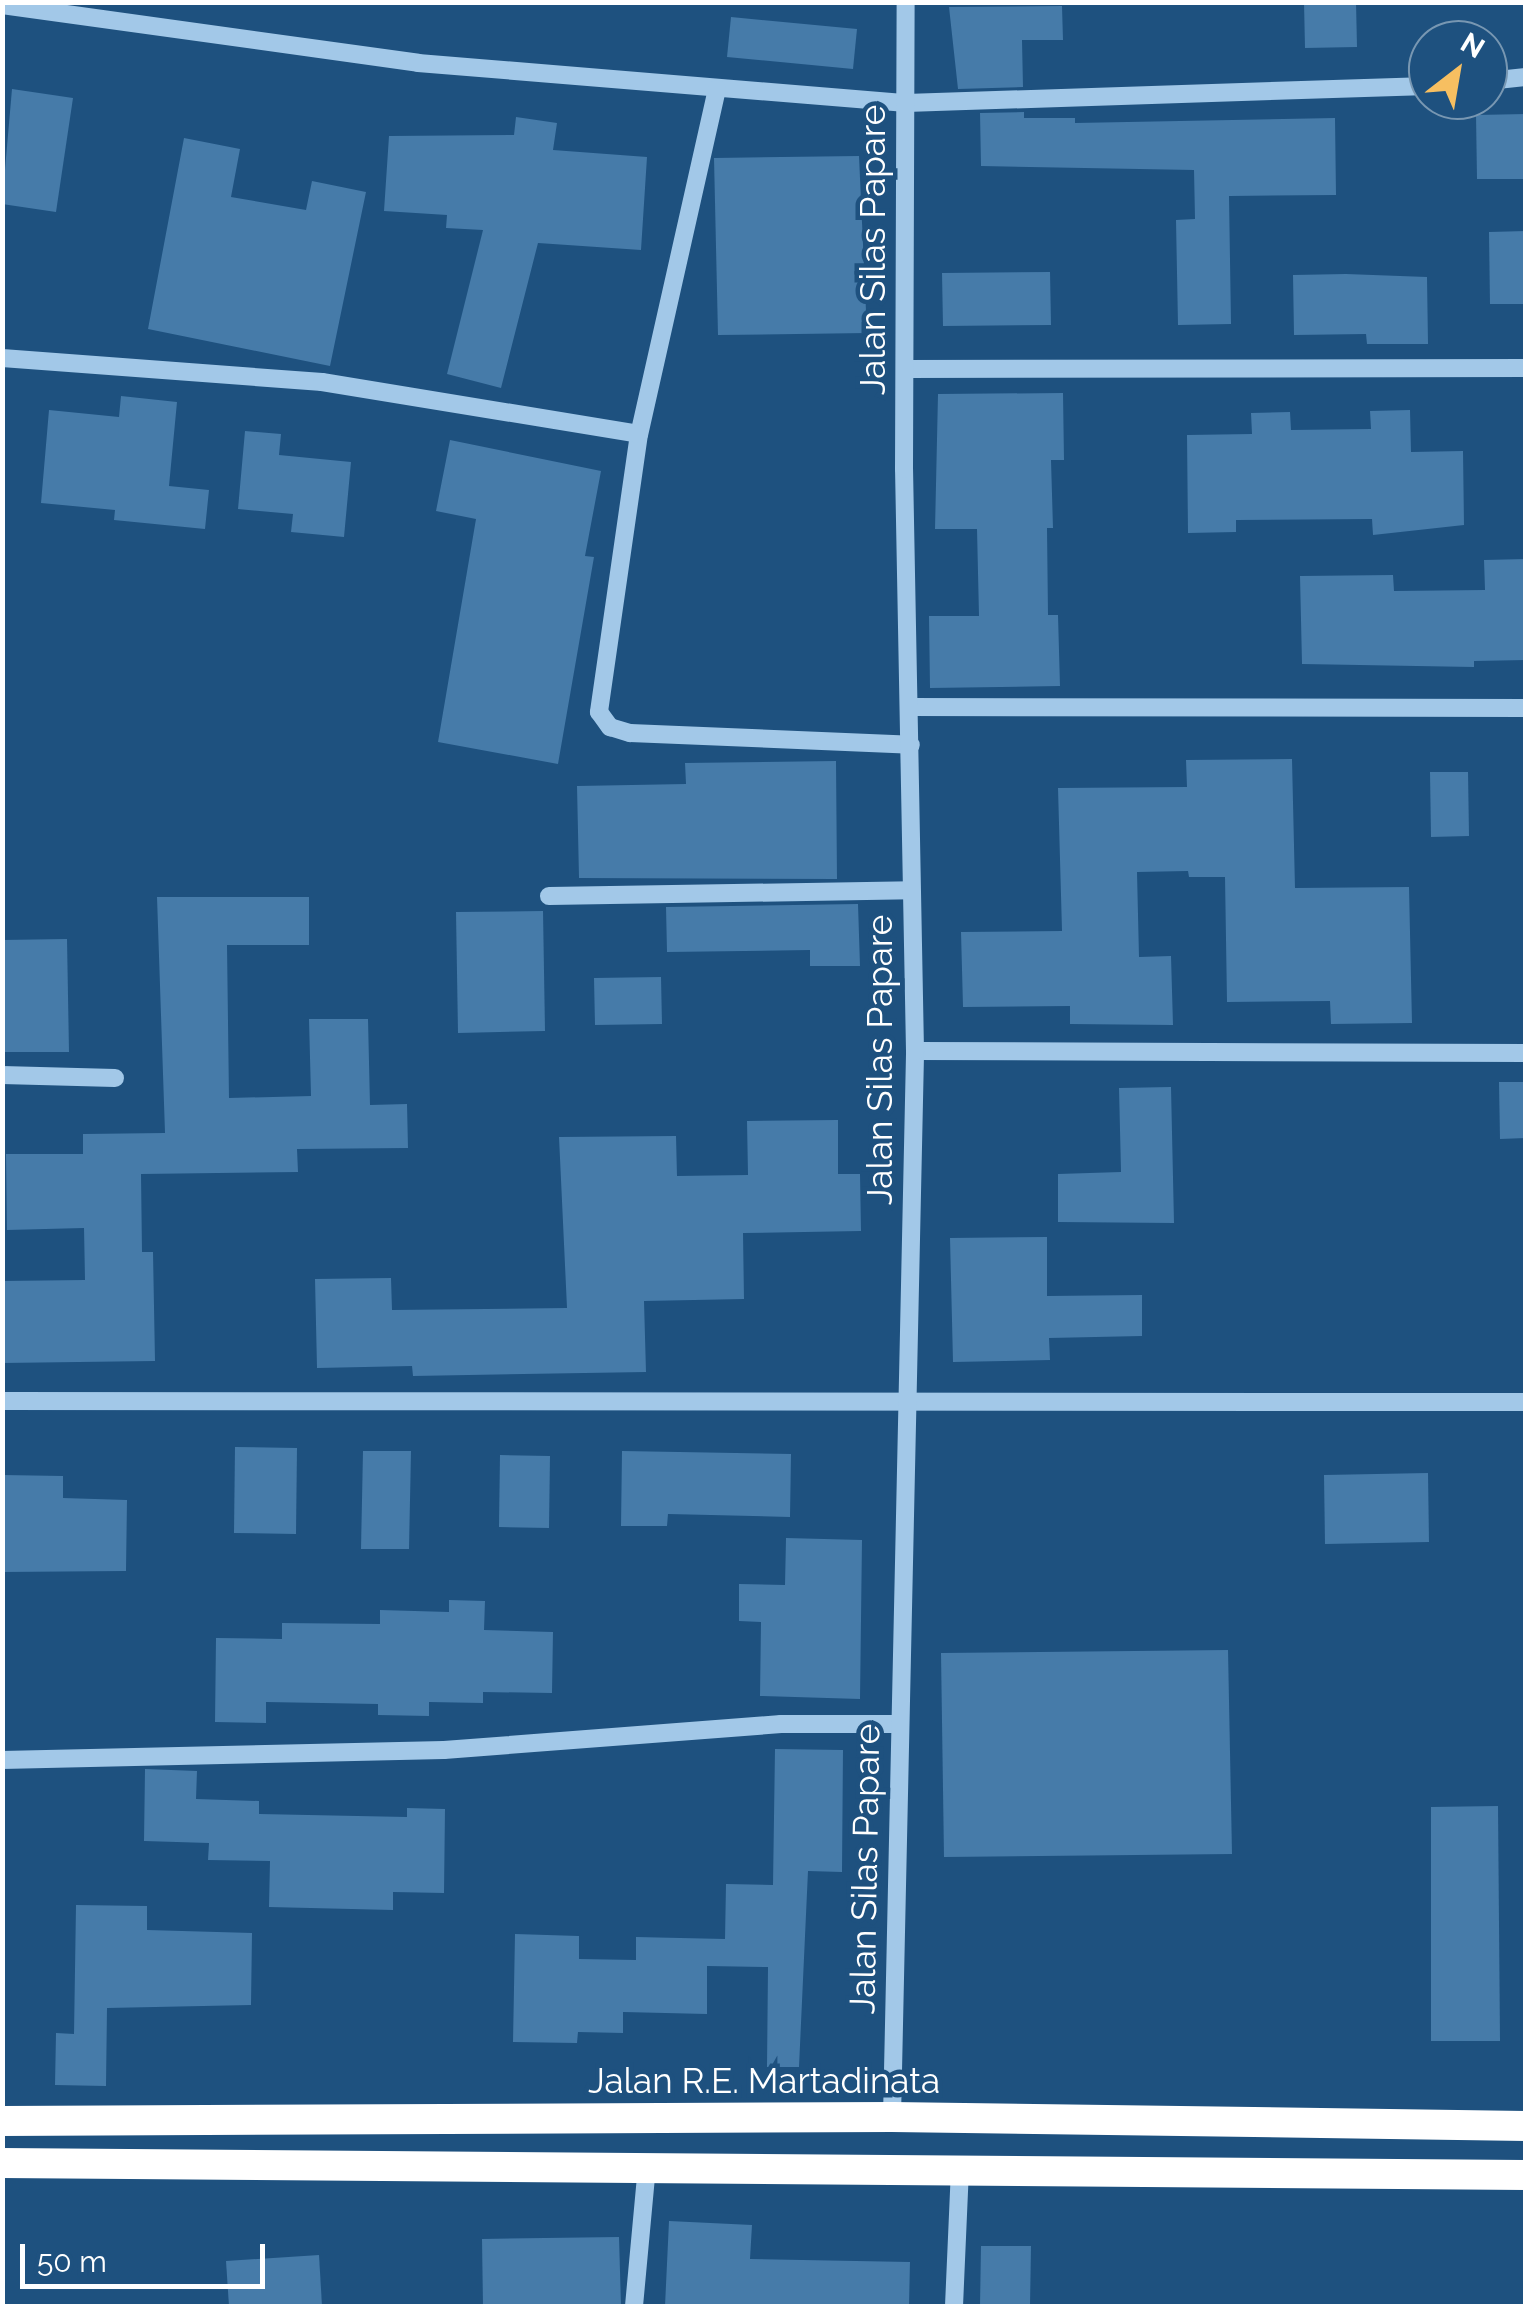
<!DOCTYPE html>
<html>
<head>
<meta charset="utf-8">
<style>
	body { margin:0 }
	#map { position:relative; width:1528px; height:2309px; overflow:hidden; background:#1e517f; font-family:Raleway,sans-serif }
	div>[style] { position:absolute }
	.building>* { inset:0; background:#467ba9 }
	.minor>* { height:18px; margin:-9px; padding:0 9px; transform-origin:9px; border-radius:9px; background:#a2c8e8 }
	.highway>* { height:30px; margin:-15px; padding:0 15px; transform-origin:15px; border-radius:15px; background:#fff }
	span { translate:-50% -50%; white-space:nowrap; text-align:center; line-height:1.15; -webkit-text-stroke:9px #1e517f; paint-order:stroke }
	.street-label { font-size:35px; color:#fff }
	.frame { position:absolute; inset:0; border:5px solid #fff; pointer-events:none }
	.north { position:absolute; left:1408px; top:20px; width:100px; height:100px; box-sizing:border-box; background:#1e517f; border:2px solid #7897b2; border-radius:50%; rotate:31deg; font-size:28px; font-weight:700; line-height:40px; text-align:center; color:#fff }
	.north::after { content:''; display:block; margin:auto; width:35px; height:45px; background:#f7bf61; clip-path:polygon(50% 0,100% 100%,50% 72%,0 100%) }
	.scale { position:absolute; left:20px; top:2244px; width:245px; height:45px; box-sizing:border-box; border:5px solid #fff; border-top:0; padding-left:12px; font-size:30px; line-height:35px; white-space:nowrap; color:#fff; -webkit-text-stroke:8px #1e517f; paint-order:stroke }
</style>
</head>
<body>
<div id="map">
	<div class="building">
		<i style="clip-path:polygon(1304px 2px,1356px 2px,1357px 47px,1305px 48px)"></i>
		<i style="clip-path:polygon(1062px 6px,1063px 40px,1022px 40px,1023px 87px,958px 89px,949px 7px)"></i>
		<i style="clip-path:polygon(731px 17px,857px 29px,853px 69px,727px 57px)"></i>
		<i style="clip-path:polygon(12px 89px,73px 98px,56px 212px,2px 204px)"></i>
		<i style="clip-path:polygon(1024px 112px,1024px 118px,1075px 118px,1075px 123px,1335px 118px,1336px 195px,1229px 196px,1231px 324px,1178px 325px,1176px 220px,1195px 219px,1194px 170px,981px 166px,980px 113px)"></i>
		<i style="clip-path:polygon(1526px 114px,1526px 179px,1477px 179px,1476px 115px)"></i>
		<i style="clip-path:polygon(516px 117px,557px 123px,553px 150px,647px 157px,641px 250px,538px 243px,501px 388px,447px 374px,483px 230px,446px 228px,447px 215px,384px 211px,389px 136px,514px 135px)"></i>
		<i style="clip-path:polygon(184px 138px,240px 149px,231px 197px,306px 210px,312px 181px,366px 192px,330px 366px,148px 329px)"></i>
		<i style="clip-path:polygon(859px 156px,867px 333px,718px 335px,714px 158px)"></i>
		<i style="clip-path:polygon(1526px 231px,1526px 304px,1490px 304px,1489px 232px)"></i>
		<i style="clip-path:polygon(1050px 272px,1051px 325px,943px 326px,942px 273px)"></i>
		<i style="clip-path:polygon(1346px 274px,1427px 277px,1428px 344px,1367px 344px,1366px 334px,1294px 335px,1293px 275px)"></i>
		<i style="clip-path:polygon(1063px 393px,1064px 460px,1051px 460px,1053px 528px,1047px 528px,1048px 615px,1058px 615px,1060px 686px,930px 688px,929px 616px,979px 616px,977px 529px,935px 529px,938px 394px)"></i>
		<i style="clip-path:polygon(121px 396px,177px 402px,169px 486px,209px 490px,205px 529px,114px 520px,115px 510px,41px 503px,49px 410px,119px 417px)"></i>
		<i style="clip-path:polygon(1410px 410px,1411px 452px,1463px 451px,1464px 525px,1373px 535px,1372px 519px,1236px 520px,1236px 532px,1188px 533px,1187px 435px,1252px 434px,1251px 413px,1290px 412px,1291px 430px,1371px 429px,1370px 411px)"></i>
		<i style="clip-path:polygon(245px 431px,281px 434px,279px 455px,351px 462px,344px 537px,291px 532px,293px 514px,238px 509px)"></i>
		<i style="clip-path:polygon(450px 440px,601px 471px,585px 556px,594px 557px,558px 764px,438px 742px,476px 519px,436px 511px)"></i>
		<i style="clip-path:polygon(1526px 559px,1526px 660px,1474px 661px,1474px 667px,1302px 664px,1300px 576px,1393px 575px,1394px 591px,1485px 590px,1484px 560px)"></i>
		<i style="clip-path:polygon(1292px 759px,1295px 888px,1409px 887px,1412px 1023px,1331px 1024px,1330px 1001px,1227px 1002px,1225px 877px,1189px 877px,1188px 871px,1137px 872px,1139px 957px,1171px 956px,1173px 1025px,1070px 1024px,1070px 1006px,963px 1007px,961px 932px,1062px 931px,1058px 788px,1187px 787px,1186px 760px)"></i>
		<i style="clip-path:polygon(836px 761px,837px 879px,579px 878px,577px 786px,686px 784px,685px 763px)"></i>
		<i style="clip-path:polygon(1430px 772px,1468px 772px,1469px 836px,1431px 837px)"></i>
		<i style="clip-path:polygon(157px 897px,309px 897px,309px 945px,227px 945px,229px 1098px,311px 1096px,309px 1019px,368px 1019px,370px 1105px,407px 1104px,408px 1148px,297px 1149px,298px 1172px,141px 1174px,142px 1252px,153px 1252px,155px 1361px,2px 1363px,2px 1281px,85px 1280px,84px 1228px,7px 1230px,6px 1154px,83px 1154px,83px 1134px,165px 1133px)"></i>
		<i style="clip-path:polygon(858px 904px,860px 966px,810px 966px,810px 950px,667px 952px,666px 907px)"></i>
		<i style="clip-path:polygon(543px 911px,545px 1031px,458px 1033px,456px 912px)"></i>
		<i style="clip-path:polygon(67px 939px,69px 1052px,2px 1052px,2px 940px)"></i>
		<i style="clip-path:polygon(661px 977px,662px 1024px,595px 1025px,594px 978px)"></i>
		<i style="clip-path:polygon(1499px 1082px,1526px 1082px,1526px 1138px,1500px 1139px)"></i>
		<i style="clip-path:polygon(1171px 1087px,1174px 1223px,1058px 1222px,1058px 1174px,1121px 1172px,1119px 1088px)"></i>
		<i style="clip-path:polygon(838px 1120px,838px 1174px,860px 1174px,861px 1231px,743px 1233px,744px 1299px,644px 1301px,646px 1372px,413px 1376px,412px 1366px,317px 1368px,315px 1279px,391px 1278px,392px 1310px,567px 1308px,559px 1137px,676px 1136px,677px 1176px,748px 1175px,747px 1121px)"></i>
		<i style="clip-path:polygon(1047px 1237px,1047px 1296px,1142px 1295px,1142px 1336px,1049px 1338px,1050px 1360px,953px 1362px,950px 1238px)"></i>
		<i style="clip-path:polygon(235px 1447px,297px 1448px,296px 1534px,234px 1533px)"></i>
		<i style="clip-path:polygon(363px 1451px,411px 1451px,409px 1549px,361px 1549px)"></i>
		<i style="clip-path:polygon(622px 1451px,791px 1454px,790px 1517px,668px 1514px,667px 1526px,621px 1526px)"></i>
		<i style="clip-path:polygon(500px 1455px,550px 1456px,549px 1528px,499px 1527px)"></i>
		<i style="clip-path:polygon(1428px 1473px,1429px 1542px,1325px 1544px,1324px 1475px)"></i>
		<i style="clip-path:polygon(3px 1475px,63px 1476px,63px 1498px,127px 1500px,126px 1571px,2px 1572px)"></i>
		<i style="clip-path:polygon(786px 1538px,862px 1540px,860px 1699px,760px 1696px,761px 1622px,739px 1621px,739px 1584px,785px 1585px)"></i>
		<i style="clip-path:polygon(449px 1600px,485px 1601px,484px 1630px,553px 1632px,552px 1693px,483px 1692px,483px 1703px,429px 1702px,429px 1716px,378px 1715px,378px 1704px,266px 1702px,266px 1723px,215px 1722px,216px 1638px,282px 1639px,282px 1623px,380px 1624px,380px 1610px,449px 1612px)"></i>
		<i style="clip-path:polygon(1228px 1650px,1232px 1854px,944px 1857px,941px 1653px)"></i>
		<i style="clip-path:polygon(775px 1749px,843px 1750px,842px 1872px,808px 1871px,799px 2067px,767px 2067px,768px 1967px,707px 1966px,707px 2014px,623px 2012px,623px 2033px,578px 2032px,577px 2043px,513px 2042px,515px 1934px,579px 1936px,579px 1959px,636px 1960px,636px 1937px,725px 1939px,726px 1884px,773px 1885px)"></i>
		<i style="clip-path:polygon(145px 1769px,197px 1771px,196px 1799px,259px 1801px,259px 1814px,407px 1817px,407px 1808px,445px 1809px,444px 1893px,393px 1892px,393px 1910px,269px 1907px,270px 1861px,208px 1860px,209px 1843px,144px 1841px)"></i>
		<i style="clip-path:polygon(1498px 1806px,1500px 2041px,1431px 2041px,1431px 1807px)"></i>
		<i style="clip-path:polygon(76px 1905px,147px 1906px,147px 1930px,252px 1933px,251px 2005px,107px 2008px,106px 2086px,55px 2085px,56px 2033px,74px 2034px)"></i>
		<i style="clip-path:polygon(669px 2221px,752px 2225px,750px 2259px,910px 2262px,909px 2306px,665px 2306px)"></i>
		<i style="clip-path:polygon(619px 2237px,621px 2306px,483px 2306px,482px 2239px)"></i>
		<i style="clip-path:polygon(981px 2246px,1031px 2246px,1030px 2306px,980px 2306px)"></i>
		<i style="clip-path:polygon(319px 2255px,322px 2306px,229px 2306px,226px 2261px)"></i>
	</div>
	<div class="minor">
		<i style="left:2px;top:5px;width:420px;rotate:7.9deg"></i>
		<i style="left:418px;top:63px;width:490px;rotate:4.7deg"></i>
		<i style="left:906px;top:103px;width:522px;rotate:-1.87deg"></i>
		<i style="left:1488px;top:81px;width:38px;rotate:-6deg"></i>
		<i style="left:717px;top:89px;width:354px;rotate:102.7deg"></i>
		<i style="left:639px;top:434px;width:281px;rotate:98.2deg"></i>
		<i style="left:599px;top:712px;width:19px;rotate:54deg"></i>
		<i style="left:610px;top:727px;width:21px;rotate:17deg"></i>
		<i style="left:630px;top:733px;width:281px;rotate:2.4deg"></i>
		<i style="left:2px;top:358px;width:321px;rotate:4.3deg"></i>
		<i style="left:322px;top:382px;width:321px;rotate:9.3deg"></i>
		<i style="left:905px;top:369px;width:621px;rotate:-0.09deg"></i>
		<i style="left:909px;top:707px;width:617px;rotate:0.09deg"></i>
		<i style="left:549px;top:896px;width:362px;rotate:-0.9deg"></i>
		<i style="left:915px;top:1051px;width:611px;rotate:0.19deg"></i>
		<i style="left:2px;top:1075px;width:113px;rotate:1.5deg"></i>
		<i style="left:2px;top:1401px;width:1524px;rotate:0.04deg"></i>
		<i style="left:2px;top:1760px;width:442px;rotate:-1.3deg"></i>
		<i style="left:444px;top:1750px;width:338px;rotate:-4.4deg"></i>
		<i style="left:781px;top:1724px;width:119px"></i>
		<i style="left:892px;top:2117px;width:1066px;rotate:-88.76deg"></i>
		<i style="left:915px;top:1051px;width:582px;rotate:-91.08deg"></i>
		<i style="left:904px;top:469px;width:467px;rotate:-89.8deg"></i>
		<i style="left:634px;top:2306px;width:141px;rotate:-84.7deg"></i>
		<i style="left:954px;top:2306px;width:138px;rotate:-87.5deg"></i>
	</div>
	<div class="highway">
		<i style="left:2px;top:2121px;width:890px;rotate:-0.26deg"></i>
		<i style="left:892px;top:2117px;width:634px;rotate:0.81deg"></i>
		<i style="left:2px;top:2163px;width:1524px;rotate:0.45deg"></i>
	</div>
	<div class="street-label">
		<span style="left:873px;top:250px;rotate:-90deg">Jalan Silas Papare</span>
		<span style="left:880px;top:1060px;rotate:-90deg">Jalan Silas Papare</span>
		<span style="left:865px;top:1869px;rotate:-89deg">Jalan Silas Papare</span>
		<span style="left:764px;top:2081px">Jalan R.E. Martadinata</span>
	</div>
	<div class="frame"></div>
	<div class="north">N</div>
	<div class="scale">50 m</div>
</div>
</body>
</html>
